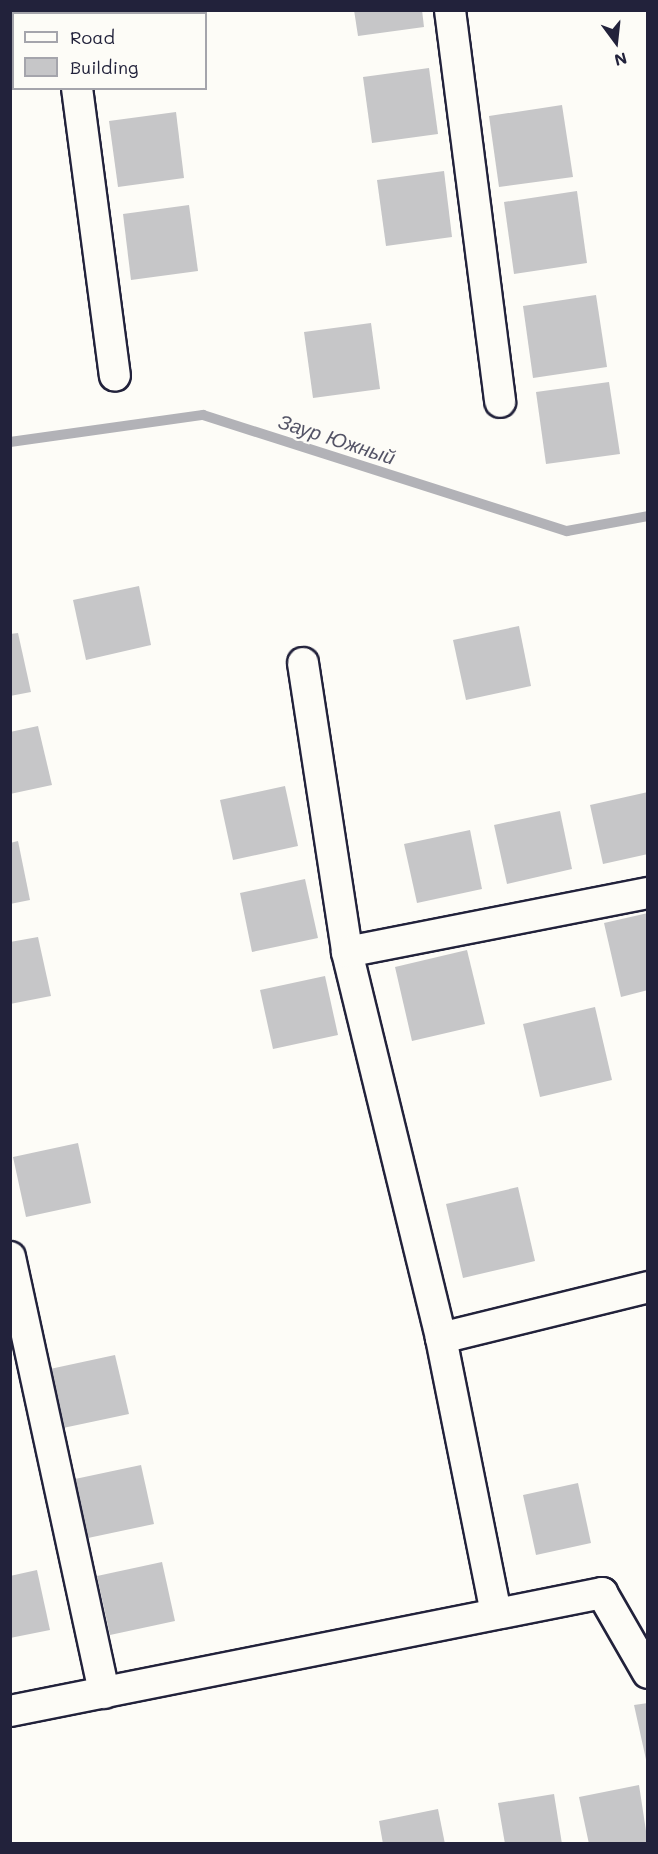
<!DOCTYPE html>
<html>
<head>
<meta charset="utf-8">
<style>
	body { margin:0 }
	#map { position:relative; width:658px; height:1854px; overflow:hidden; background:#fdfcf7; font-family:Mali,sans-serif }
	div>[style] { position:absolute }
	.stream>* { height:10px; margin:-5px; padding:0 5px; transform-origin:5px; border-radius:5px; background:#b2b2b7 }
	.building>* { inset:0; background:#c6c6c8 }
	.roads { filter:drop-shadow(2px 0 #22223b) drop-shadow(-2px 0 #22223b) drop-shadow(0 2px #22223b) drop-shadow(0 -2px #22223b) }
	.street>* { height:30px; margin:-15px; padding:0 15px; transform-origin:15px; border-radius:15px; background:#fdfcf7 }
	span { translate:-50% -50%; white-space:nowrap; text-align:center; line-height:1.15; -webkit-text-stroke:4.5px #fdfcf7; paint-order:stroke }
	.water-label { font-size:20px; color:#545466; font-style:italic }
	.frame { position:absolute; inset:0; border:12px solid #22223b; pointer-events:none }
	.legend { position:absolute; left:12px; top:12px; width:195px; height:78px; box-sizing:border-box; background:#fdfcf7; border:2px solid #a5a5ac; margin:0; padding:8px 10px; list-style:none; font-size:18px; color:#22223b }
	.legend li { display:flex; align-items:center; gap:12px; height:30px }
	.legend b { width:30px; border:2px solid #a5a5ac }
	.north { position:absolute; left:586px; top:12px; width:60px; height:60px; -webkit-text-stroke:4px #fdfcf7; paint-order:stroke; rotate:165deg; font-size:16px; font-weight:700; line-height:24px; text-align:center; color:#22223b }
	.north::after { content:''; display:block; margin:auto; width:21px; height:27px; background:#22223b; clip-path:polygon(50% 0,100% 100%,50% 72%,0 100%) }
</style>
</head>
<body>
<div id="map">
	<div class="stream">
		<i style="left:10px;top:442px;width:195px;rotate:-8deg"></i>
		<i style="left:203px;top:415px;width:382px;rotate:17.7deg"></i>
		<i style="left:567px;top:531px;width:82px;rotate:-10.5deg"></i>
	</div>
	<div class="building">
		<i style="clip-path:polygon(115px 10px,161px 10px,161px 14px,103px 14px)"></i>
		<i style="clip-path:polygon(354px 10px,422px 10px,424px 27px,358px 36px)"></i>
		<i style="clip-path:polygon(10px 21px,14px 21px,10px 89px)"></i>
		<i style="clip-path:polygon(429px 68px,438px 134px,372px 143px,363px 77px)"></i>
		<i style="clip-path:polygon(562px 105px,573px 177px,499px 187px,489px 116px)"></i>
		<i style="clip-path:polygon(176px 112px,184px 178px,118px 187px,109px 121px)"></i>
		<i style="clip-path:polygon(444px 171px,452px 237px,386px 246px,377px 180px)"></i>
		<i style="clip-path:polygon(577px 191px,587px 263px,514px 274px,504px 202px)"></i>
		<i style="clip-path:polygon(189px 205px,198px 271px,131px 280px,123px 214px)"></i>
		<i style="clip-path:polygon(596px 295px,607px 367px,533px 378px,523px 306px)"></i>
		<i style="clip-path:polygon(371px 323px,380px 389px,313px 398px,304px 332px)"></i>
		<i style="clip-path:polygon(609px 382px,620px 454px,546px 464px,536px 392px)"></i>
		<i style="clip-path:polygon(139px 586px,151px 645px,86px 660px,73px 600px)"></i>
		<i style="clip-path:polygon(519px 626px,531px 686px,466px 700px,453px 640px)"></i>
		<i style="clip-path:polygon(18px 633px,31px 692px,10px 696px,10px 634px)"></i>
		<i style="clip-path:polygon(38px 726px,52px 785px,10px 794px,10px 732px)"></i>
		<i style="clip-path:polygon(285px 786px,298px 846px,233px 860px,220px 800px)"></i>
		<i style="clip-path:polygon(648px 792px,648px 854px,603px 864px,590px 805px)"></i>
		<i style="clip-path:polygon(560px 811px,572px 869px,507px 884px,494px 825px)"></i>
		<i style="clip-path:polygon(470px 830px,482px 889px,417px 903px,404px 844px)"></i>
		<i style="clip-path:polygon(18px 841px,30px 900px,10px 904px,10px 843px)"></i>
		<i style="clip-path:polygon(305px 879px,318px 938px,252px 952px,240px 893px)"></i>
		<i style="clip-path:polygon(648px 913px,648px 990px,621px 997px,604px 923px)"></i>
		<i style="clip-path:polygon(38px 937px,51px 996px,10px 1004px,10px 942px)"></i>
		<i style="clip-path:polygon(467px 950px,485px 1024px,412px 1041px,395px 967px)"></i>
		<i style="clip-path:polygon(325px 976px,338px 1035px,273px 1049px,260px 990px)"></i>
		<i style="clip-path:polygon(595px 1007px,612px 1080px,540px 1097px,523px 1024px)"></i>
		<i style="clip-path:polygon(78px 1143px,91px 1203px,26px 1217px,13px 1157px)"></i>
		<i style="clip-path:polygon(518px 1187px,535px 1261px,463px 1278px,446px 1204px)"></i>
		<i style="clip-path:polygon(115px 1355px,129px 1414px,63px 1428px,50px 1369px)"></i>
		<i style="clip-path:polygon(141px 1465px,154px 1524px,88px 1538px,75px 1479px)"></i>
		<i style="clip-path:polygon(578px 1483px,591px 1543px,536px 1555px,523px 1495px)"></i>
		<i style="clip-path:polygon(162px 1562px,175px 1621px,110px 1635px,97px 1576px)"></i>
		<i style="clip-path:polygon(37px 1570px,50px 1630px,10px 1638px,10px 1576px)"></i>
		<i style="clip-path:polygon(648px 1703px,648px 1763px,647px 1764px,634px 1705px)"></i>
		<i style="clip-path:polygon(639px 1785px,648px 1844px,589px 1844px,579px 1797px)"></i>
		<i style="clip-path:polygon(554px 1794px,562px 1844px,505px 1844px,498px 1803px)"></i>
		<i style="clip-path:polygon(438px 1809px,445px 1844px,383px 1844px,379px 1821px)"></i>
	</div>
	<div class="roads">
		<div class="street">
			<i style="left:66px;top:10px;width:4px;rotate:76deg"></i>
			<i style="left:450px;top:10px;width:395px;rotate:82.7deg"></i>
			<i style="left:77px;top:88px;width:290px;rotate:82.5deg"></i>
			<i style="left:303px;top:663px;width:292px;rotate:81.3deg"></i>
			<i style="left:347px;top:952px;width:397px;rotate:76.3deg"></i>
			<i style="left:441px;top:1338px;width:281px;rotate:78.7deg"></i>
			<i style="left:347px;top:952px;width:307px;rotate:-11.1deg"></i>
			<i style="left:10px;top:1257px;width:446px;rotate:77.8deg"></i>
			<i style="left:441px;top:1338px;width:213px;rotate:-13.8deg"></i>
			<i style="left:10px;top:1711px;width:604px;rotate:-11.27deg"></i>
			<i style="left:602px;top:1593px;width:92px;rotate:60.1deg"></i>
		</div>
	</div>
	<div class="water-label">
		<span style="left:337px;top:439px;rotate:18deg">Заур Южный</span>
	</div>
	<div class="frame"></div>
	<ul class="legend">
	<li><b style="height:8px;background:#fdfcf7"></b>Road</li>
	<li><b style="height:16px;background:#c6c6c8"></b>Building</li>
	</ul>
	<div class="north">N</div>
</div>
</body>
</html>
